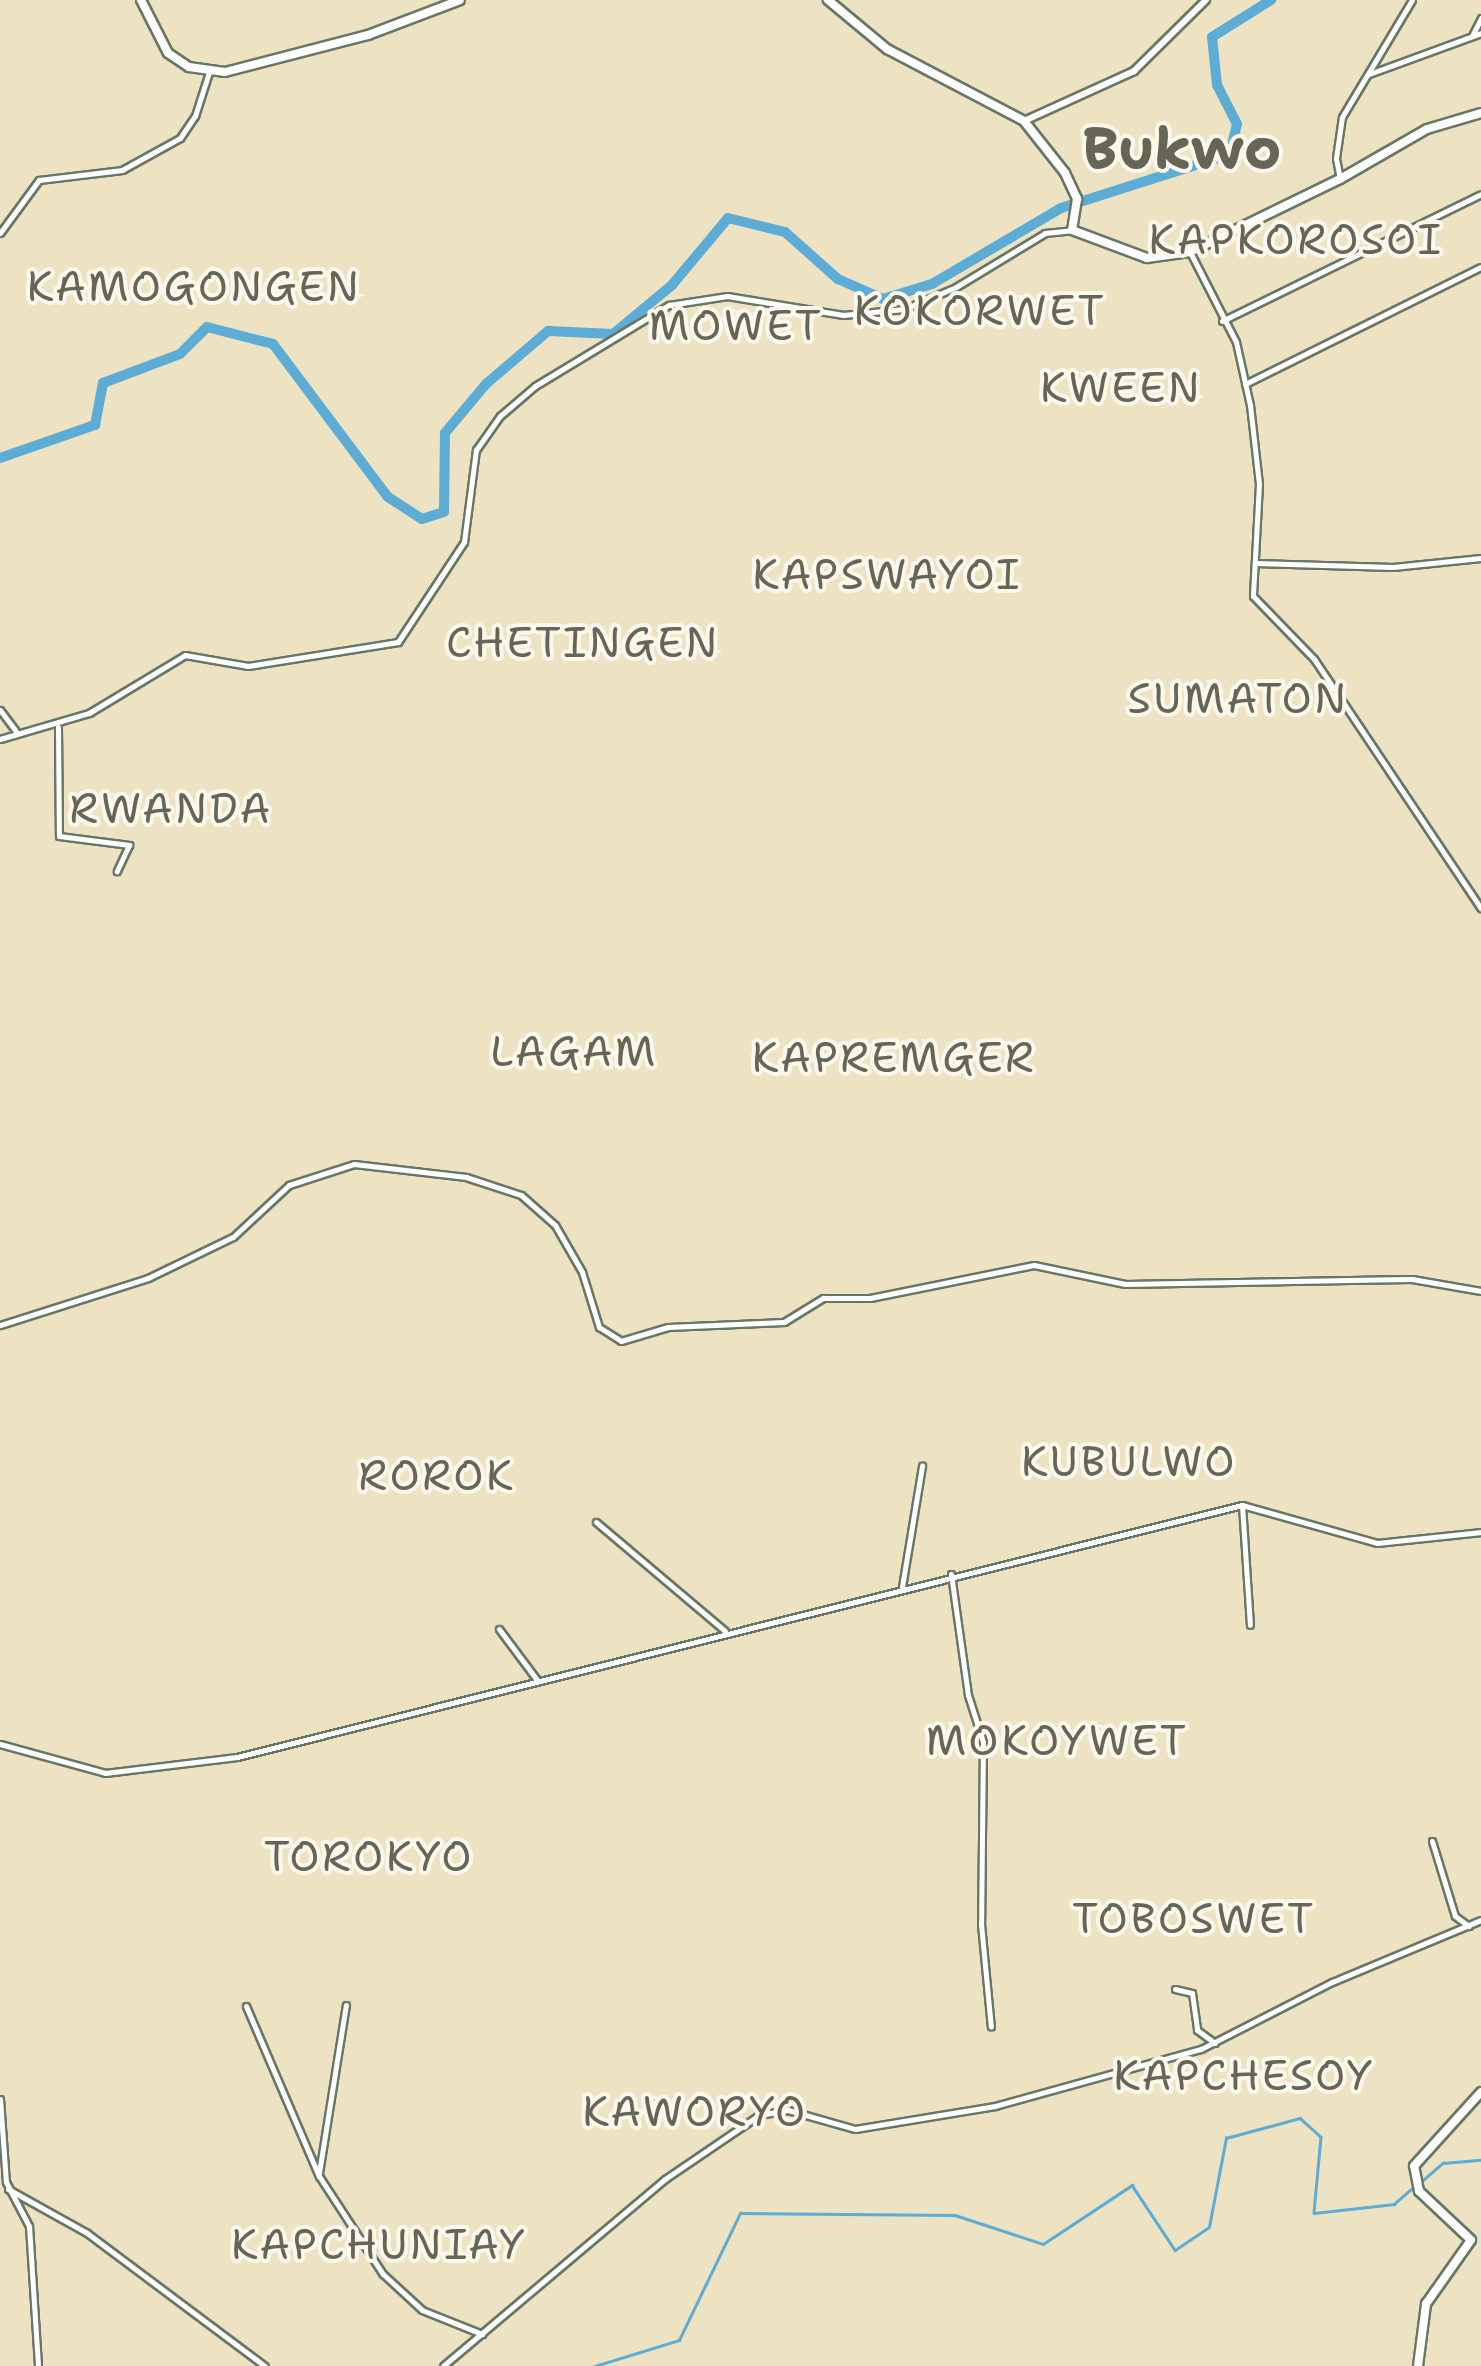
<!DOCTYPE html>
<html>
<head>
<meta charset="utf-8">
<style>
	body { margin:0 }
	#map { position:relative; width:1481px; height:2366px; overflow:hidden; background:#ede2c1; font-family:"Shantell Sans",sans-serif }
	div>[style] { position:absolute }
	.stream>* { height:2.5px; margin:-1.25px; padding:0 1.25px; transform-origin:1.25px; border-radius:1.25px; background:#5cacd6 }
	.river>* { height:10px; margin:-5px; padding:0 5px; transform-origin:5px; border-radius:5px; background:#5cacd6 }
	.roads { filter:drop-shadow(2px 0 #677765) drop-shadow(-2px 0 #677765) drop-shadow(0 2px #677765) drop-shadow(0 -2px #677765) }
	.minor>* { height:5px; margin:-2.5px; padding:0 2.5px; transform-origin:2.5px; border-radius:2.5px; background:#fff }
	.secondary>* { height:6px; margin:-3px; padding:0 3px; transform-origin:3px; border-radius:3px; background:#fff }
	.primary>* { height:8px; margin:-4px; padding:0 4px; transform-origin:4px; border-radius:4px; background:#fff }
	span { translate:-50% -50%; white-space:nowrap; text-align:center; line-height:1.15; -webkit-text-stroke:8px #fbf7ec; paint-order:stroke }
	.quarter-label { font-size:42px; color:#676656; letter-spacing:2.5px }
	.town-label { font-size:58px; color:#676656; font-weight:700 }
</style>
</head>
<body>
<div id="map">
	<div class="stream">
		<i style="left:0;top:454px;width:62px;rotate:-14deg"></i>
		<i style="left:1422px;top:2181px;width:28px;rotate:-41deg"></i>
		<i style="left:1443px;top:2163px;width:38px;rotate:-5deg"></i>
		<i style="left:595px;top:2366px;width:88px;rotate:-17.2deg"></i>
		<i style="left:679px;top:2340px;width:141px;rotate:-64.3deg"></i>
		<i style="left:740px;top:2213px;width:215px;rotate:0.5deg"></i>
		<i style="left:955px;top:2215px;width:93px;rotate:18.2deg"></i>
		<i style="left:1043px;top:2244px;width:107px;rotate:-33.5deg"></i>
		<i style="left:1132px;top:2185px;width:78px;rotate:56.5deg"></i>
		<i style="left:1175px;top:2250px;width:41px;rotate:-34.1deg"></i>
		<i style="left:1209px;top:2227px;width:91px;rotate:-79.2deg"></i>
		<i style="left:1226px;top:2138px;width:77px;rotate:-15.1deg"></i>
		<i style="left:1300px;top:2118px;width:28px;rotate:42deg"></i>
		<i style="left:1321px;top:2137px;width:76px;rotate:95.3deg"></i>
		<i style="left:1314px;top:2213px;width:81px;rotate:-6.4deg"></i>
		<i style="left:1394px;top:2204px;width:28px;rotate:-41deg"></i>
	</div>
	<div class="river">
		<i style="left:0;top:458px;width:101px;rotate:-19.2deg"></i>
		<i style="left:95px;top:425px;width:43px;rotate:-79.2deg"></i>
		<i style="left:103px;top:383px;width:82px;rotate:-20.6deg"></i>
		<i style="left:180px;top:354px;width:38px;rotate:-45deg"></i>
		<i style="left:207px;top:327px;width:68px;rotate:14.4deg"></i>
		<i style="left:273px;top:344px;width:191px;rotate:53.1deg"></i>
		<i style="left:388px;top:497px;width:40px;rotate:32.9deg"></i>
		<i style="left:422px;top:519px;width:23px;rotate:-18deg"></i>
		<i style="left:444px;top:512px;width:79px;rotate:-89.3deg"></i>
		<i style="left:445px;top:433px;width:64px;rotate:-50.1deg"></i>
		<i style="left:486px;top:384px;width:82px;rotate:-40.5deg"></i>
		<i style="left:548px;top:331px;width:65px;rotate:2.6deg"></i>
		<i style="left:613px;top:334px;width:77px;rotate:-39.7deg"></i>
		<i style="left:672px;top:285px;width:87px;rotate:-50.1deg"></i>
		<i style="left:728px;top:218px;width:59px;rotate:13.8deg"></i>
		<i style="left:785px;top:232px;width:71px;rotate:41.6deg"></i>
		<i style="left:838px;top:279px;width:49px;rotate:24deg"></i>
		<i style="left:883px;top:299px;width:51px;rotate:-17deg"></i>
		<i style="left:932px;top:284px;width:150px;rotate:-30.5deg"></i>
		<i style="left:1061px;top:208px;width:177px;rotate:-17.7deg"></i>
		<i style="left:1230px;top:154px;width:31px;rotate:-77deg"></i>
		<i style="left:1237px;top:124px;width:44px;rotate:-117.1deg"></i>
		<i style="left:1217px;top:85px;width:48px;rotate:-95.9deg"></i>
		<i style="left:1212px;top:37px;width:70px;rotate:-32.1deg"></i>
	</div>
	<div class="roads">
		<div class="minor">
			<i style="left:1473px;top:34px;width:18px;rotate:-63deg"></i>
			<i style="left:1369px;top:74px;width:119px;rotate:-20.1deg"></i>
			<i style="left:1340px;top:179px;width:21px;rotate:-101deg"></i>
			<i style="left:1336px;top:158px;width:41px;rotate:-81.7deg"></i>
			<i style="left:1342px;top:117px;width:136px;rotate:-59.1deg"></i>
			<i style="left:0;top:233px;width:66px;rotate:-53.7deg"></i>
			<i style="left:39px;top:180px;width:84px;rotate:-6.9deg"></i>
			<i style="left:122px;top:170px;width:66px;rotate:-28.9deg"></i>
			<i style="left:180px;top:138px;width:27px;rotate:-56deg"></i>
			<i style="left:195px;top:116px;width:46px;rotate:-72.3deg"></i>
			<i style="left:1190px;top:252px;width:101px;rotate:62.9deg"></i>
			<i style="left:1236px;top:342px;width:65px;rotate:77.5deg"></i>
			<i style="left:1250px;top:405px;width:80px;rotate:83.5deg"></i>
			<i style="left:1259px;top:484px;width:112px;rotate:93.1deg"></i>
			<i style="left:1253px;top:596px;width:88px;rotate:45.9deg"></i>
			<i style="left:1314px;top:659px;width:300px;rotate:56.2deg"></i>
			<i style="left:1222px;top:321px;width:288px;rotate:-26.1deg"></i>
			<i style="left:1245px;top:384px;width:263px;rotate:-26.4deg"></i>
			<i style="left:1255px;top:563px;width:138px;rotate:1.7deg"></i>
			<i style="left:1393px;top:567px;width:88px;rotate:-5.8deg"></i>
			<i style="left:0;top:710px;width:26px;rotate:53deg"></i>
			<i style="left:58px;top:727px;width:109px;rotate:89.5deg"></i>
			<i style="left:59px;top:836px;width:71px;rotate:7.3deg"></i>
			<i style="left:129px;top:845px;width:29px;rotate:115deg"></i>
			<i style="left:0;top:739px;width:93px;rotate:-16.3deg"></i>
			<i style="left:89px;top:713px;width:112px;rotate:-31.1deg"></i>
			<i style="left:185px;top:655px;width:64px;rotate:9.9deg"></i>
			<i style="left:248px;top:666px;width:152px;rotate:-9.1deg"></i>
			<i style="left:398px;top:642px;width:120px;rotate:-56.6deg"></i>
			<i style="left:464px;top:542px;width:93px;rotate:-82.6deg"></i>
			<i style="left:476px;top:450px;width:42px;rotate:-54.8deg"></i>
			<i style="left:500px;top:416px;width:46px;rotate:-40.6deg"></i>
			<i style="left:535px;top:386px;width:157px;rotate:-31.2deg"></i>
			<i style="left:669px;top:305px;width:59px;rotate:-8.8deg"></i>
			<i style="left:727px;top:296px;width:118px;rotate:9.3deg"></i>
			<i style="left:843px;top:315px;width:61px;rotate:-5.6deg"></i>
			<i style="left:904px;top:309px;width:56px;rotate:-22.9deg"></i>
			<i style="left:956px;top:287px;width:104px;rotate:-31.2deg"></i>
			<i style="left:1045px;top:233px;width:27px;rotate:-6deg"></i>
			<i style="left:0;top:1325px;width:155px;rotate:-17.6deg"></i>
			<i style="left:148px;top:1278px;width:94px;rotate:-25.8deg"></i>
			<i style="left:233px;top:1237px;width:76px;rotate:-42.9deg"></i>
			<i style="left:289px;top:1185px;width:68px;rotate:-17.9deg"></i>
			<i style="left:354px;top:1164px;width:113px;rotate:6.6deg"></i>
			<i style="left:466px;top:1177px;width:58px;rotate:18.1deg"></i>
			<i style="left:521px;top:1195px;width:45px;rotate:41.4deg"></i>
			<i style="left:555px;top:1225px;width:54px;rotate:60.1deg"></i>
			<i style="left:582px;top:1272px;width:58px;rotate:72.8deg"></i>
			<i style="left:599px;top:1327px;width:26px;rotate:32deg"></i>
			<i style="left:621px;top:1341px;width:49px;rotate:-16.6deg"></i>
			<i style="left:668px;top:1327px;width:116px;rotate:-2.5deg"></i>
			<i style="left:784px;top:1322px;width:46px;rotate:-31.6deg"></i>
			<i style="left:823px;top:1298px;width:47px"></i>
			<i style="left:870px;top:1298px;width:167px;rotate:-11.4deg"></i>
			<i style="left:1034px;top:1265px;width:93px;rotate:11.8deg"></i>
			<i style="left:1125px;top:1284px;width:287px;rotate:-1deg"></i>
			<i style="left:1412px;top:1279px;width:70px;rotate:9.9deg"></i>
			<i style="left:1242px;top:1505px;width:120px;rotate:86.2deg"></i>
			<i style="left:596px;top:1522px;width:169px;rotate:40.2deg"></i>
			<i style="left:951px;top:1574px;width:122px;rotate:82deg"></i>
			<i style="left:968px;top:1695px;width:49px;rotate:72.3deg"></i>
			<i style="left:983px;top:1742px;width:182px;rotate:90.6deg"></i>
			<i style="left:981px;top:1924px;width:103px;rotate:84.5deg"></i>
			<i style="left:902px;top:1587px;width:123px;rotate:-80.6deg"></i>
			<i style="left:499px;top:1629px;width:64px;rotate:53.3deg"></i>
			<i style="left:0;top:1744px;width:109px;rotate:15.4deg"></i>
			<i style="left:105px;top:1773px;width:133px;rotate:-6.9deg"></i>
			<i style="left:237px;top:1757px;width:1036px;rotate:-14.08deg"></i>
			<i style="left:1242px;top:1505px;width:140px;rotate:15.7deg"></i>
			<i style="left:1377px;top:1543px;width:105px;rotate:-6deg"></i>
			<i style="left:1432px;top:1841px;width:78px;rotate:73deg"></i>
			<i style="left:1455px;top:1916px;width:17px;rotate:36deg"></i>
			<i style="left:1175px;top:1989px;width:17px;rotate:13deg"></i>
			<i style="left:1192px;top:1993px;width:37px;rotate:82deg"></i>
			<i style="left:1197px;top:2030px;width:22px;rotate:36deg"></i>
			<i style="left:246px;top:2006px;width:185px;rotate:66.8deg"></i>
			<i style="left:319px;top:2176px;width:117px;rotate:56.9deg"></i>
			<i style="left:383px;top:2274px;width:53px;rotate:42.7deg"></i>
			<i style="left:422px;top:2310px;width:65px;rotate:21.8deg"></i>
			<i style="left:0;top:2099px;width:83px;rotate:85.9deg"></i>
			<i style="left:6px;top:2182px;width:50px;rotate:62.4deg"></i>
			<i style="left:29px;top:2226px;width:140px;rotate:86.3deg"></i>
			<i style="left:319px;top:2173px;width:170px;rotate:-80.9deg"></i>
			<i style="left:8px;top:2189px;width:90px;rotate:29.1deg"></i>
			<i style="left:87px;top:2233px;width:222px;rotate:36.8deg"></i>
			<i style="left:443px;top:2366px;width:290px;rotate:-40.1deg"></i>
			<i style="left:665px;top:2179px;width:114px;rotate:-34.2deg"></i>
			<i style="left:759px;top:2115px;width:29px;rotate:-10deg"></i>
			<i style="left:788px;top:2110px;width:70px;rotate:15.8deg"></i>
			<i style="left:855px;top:2129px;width:142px;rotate:-9.3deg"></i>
			<i style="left:995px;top:2106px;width:214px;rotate:-15.5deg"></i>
			<i style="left:1201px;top:2049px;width:147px;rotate:-27.1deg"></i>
			<i style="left:1332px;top:1982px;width:161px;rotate:-22.6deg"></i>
		</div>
		<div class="secondary">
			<i style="left:1024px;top:121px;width:121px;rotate:-24.4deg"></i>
			<i style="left:1134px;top:71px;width:101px;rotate:-44.6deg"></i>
		</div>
		<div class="primary">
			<i style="left:141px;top:0;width:59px;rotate:63deg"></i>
			<i style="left:168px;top:53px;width:25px;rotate:34deg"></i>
			<i style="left:189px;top:67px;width:36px;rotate:8deg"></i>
			<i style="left:225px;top:72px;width:148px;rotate:-14.5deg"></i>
			<i style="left:368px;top:35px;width:98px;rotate:-20.8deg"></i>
			<i style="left:828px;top:0;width:77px;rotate:39.7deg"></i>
			<i style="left:887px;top:49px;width:155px;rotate:27.7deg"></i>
			<i style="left:1024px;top:121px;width:66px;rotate:51.7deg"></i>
			<i style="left:1065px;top:173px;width:29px;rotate:65deg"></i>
			<i style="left:1077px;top:199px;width:31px;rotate:99deg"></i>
			<i style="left:1072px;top:230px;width:80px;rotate:20.5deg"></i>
			<i style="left:1147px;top:258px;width:43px;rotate:-7.9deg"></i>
			<i style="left:1190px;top:252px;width:167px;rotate:-26deg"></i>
			<i style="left:1340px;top:179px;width:100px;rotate:-29.9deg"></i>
			<i style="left:1427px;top:129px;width:56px;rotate:-16.5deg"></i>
			<i style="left:1418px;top:2366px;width:63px;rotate:-82.6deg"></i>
			<i style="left:1426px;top:2304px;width:78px;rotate:-54.9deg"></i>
			<i style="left:1471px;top:2240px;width:71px;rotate:-136.7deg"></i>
			<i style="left:1419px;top:2191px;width:25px;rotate:-101deg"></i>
			<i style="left:1414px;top:2166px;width:100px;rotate:-47.8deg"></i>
		</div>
	</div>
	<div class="quarter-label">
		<span style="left:1296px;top:239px">KAPKOROSOI</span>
		<span style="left:194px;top:286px">KAMOGONGEN</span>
		<span style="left:980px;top:310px">KOKORWET</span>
		<span style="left:736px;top:325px">MOWET</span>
		<span style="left:1121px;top:387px">KWEEN</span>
		<span style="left:887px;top:574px">KAPSWAYOI</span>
		<span style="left:583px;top:642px">CHETINGEN</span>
		<span style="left:1238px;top:698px">SUMATON</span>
		<span style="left:171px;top:808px">RWANDA</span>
		<span style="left:574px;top:1051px">LAGAM</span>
		<span style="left:894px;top:1057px">KAPREMGER</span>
		<span style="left:1129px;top:1461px">KUBULWO</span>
		<span style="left:437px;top:1475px">ROROK</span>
		<span style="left:1057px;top:1740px">MOKOYWET</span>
		<span style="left:369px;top:1856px">TOROKYO</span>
		<span style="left:1194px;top:1918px">TOBOSWET</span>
		<span style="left:1244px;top:2075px">KAPCHESOY</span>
		<span style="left:695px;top:2111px">KAWORYO</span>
		<span style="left:379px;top:2244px">KAPCHUNIAY</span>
	</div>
	<div class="town-label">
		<span style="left:1182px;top:148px">Bukwo</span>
	</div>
</div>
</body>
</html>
